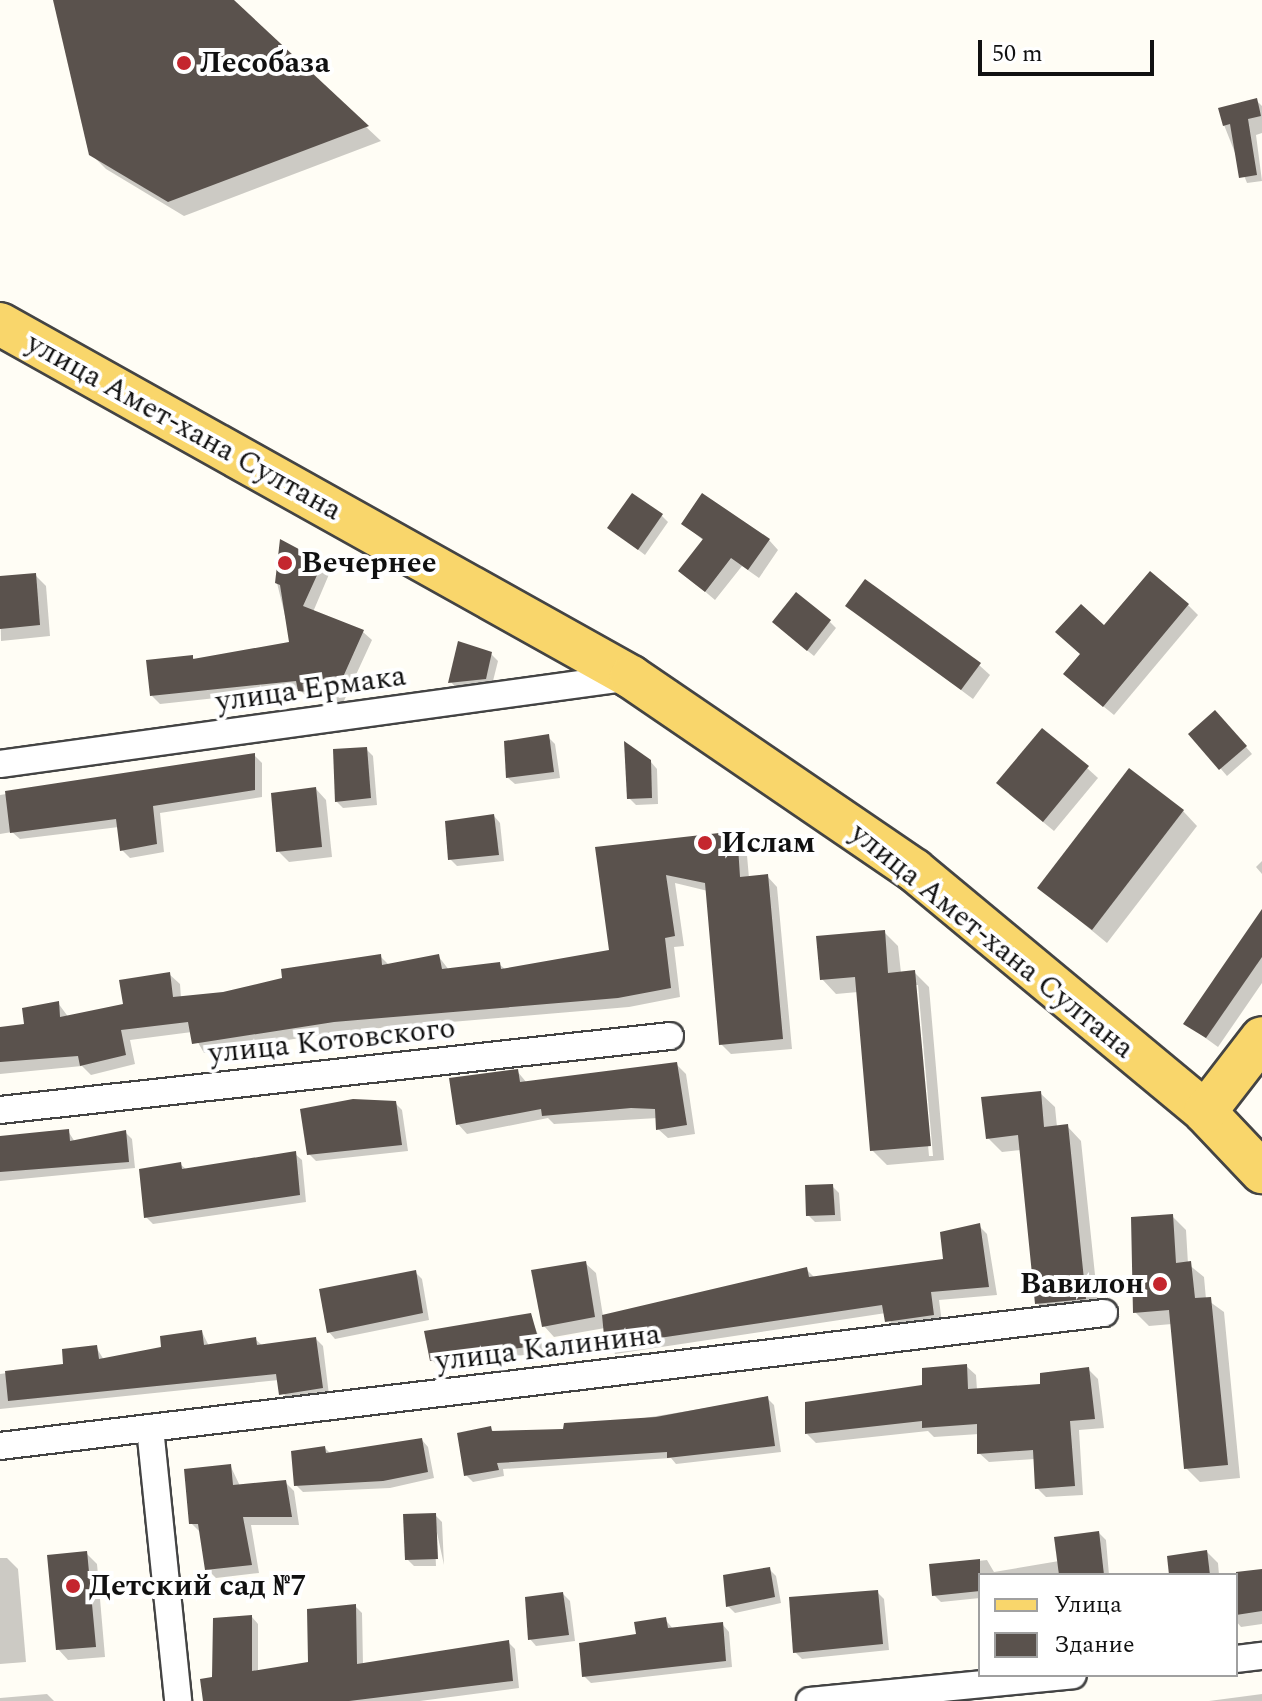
<!DOCTYPE html>
<html>
<head>
<meta charset="utf-8">
<style>
	body { margin:0 }
	#map { position:relative; width:1262px; height:1701px; overflow:hidden; background:#fffdf5; font-family:Spectral,serif }
	div>[style] { position:absolute }
	.shadow>* { inset:0; background:#0003 }
	.building>* { inset:0; background:#5a524d }
	.roads { filter:drop-shadow(2px 0 #444) drop-shadow(-2px 0 #444) drop-shadow(0 2px #444) drop-shadow(0 -2px #444) }
	.minor>* { height:26px; margin:-13px; padding:0 13px; transform-origin:13px; border-radius:13px; background:#fff }
	.primary>* { height:42px; margin:-21px; padding:0 21px; transform-origin:21px; border-radius:21px; background:#f9d66b }
	.dots>* { width:22px; height:22px; translate:-50% -50%; box-sizing:border-box; border:4px solid #fff; border-radius:50% }
	span { translate:-50% -50%; white-space:nowrap; text-align:center; line-height:1.15; -webkit-text-stroke:8px #fff; paint-order:stroke }
	.poi-label { font-size:30px; color:#111; font-weight:700 }
	.left { translate:0 -50%; text-align:left }
	.right { translate:-100% -50%; text-align:right }
	.street-label { font-size:30px; color:#111 }
	.legend { position:absolute; left:978px; top:1573px; width:260px; height:104px; box-sizing:border-box; background:#fff; border:2px solid #a0a0a0; margin:0; padding:10px 14px; list-style:none; font-size:24px; color:#111 }
	.legend li { display:flex; align-items:center; gap:16px; height:40px }
	.legend b { width:40px; border:2px solid #a0a0a0 }
	.scale { position:absolute; left:978px; top:40px; width:176px; height:36px; box-sizing:border-box; border:4px solid #111; border-top:0; padding-left:10px; font-size:24px; line-height:28px; white-space:nowrap; color:#111; -webkit-text-stroke:6px #fff; paint-order:stroke }
</style>
</head>
<body>
<div id="map">
	<div class="shadow">
		<i style="clip-path:polygon(55px 0,231px 0,381px 141px,184px 216px,106px 169px,91px 154px)"></i>
		<i style="clip-path:polygon(1256px 100px,1262px 106px,1262px 133px,1256px 135px,1262px 181px,1247px 183px,1224px 125px)"></i>
		<i style="clip-path:polygon(661px 515px,668px 522px,645px 555px,610px 528px)"></i>
		<i style="clip-path:polygon(684px 524px,769px 540px,778px 550px,759px 578px,742px 566px,715px 600px,681px 571px,704px 541px)"></i>
		<i style="clip-path:polygon(322px 563px,330px 572px,313px 612px,363px 632px,372px 640px,343px 703px,309px 699px,299px 689px,160px 704px,152px 696px,192px 657px,196px 661px,292px 644px,277px 583px)"></i>
		<i style="clip-path:polygon(35px 575px,46px 586px,50px 636px,1px 641px,0 578px)"></i>
		<i style="clip-path:polygon(1188px 605px,1198px 615px,1114px 715px,1076px 684px,1104px 628px)"></i>
		<i style="clip-path:polygon(848px 606px,979px 665px,990px 675px,973px 699px)"></i>
		<i style="clip-path:polygon(830px 622px,836px 628px,814px 656px,781px 629px)"></i>
		<i style="clip-path:polygon(491px 654px,498px 661px,492px 685px,457px 689px,451px 682px)"></i>
		<i style="clip-path:polygon(1222px 719px,1252px 754px,1227px 776px,1191px 734px)"></i>
		<i style="clip-path:polygon(548px 737px,555px 744px,560px 778px,515px 784px,508px 778px)"></i>
		<i style="clip-path:polygon(366px 749px,373px 756px,377px 805px,343px 808px,336px 801px)"></i>
		<i style="clip-path:polygon(254px 755px,262px 763px,262px 797px,160px 813px,164px 852px,130px 858px,122px 850px,119px 827px,20px 839px,12px 832px,0 834px,0 795px)"></i>
		<i style="clip-path:polygon(650px 761px,657px 769px,658px 804px,636px 805px,629px 798px)"></i>
		<i style="clip-path:polygon(1087px 768px,1098px 778px,1054px 831px,1009px 794px)"></i>
		<i style="clip-path:polygon(316px 789px,326px 800px,332px 857px,289px 862px,278px 851px)"></i>
		<i style="clip-path:polygon(1183px 811px,1197px 826px,1107px 943px,1040px 888px)"></i>
		<i style="clip-path:polygon(494px 816px,500px 823px,504px 861px,457px 866px,450px 859px)"></i>
		<i style="clip-path:polygon(736px 833px,746px 844px,749px 878px,767px 876px,777px 887px,792px 1049px,731px 1054px,721px 1044px,708px 891px,675px 883px,684px 946px,674px 947px,680px 997px,629px 1007px,345px 1031px,204px 1053px,192px 1032px,130px 1040px,135px 1064px,91px 1075px,82px 1066px,0 1074px,0 1028px,26px 1026px,58px 1003px,69px 1018px,126px 1005px,169px 974px,180px 984px,181px 998px,224px 994px,380px 956px,390px 966px,439px 957px,449px 970px,499px 964px,506px 970px,611px 951px,597px 849px)"></i>
		<i style="clip-path:polygon(1262px 861px,1262px 874px,1256px 867px)"></i>
		<i style="clip-path:polygon(1262px 912px,1262px 983px,1218px 1047px,1186px 1024px)"></i>
		<i style="clip-path:polygon(evenodd,884px 932px,898px 946px,901px 973px,914px 972px,929px 987px,944px 1160px,887px 1165px,872px 1150px,858px 992px,836px 994px,822px 979px,884px 932px,914px 985px,918px 985px,933px 1156px,929px 1156px,914px 985px)"></i>
		<i style="clip-path:polygon(676px 1064px,686px 1074px,695px 1134px,668px 1138px,658px 1129px,658px 1118px,554px 1124px,548px 1118px,467px 1134px,458px 1124px,517px 1071px,527px 1083px)"></i>
		<i style="clip-path:polygon(1040px 1093px,1055px 1107px,1057px 1127px,1067px 1126px,1081px 1141px,1099px 1313px,1051px 1318px,1037px 1303px,1021px 1150px,1002px 1152px,988px 1138px)"></i>
		<i style="clip-path:polygon(395px 1103px,402px 1110px,408px 1151px,316px 1161px,309px 1154px)"></i>
		<i style="clip-path:polygon(68px 1131px,75px 1142px,125px 1132px,132px 1139px,135px 1168px,0 1181px,0 1139px)"></i>
		<i style="clip-path:polygon(295px 1154px,302px 1160px,306px 1202px,153px 1224px,146px 1217px,180px 1164px,187px 1170px)"></i>
		<i style="clip-path:polygon(832px 1186px,839px 1193px,841px 1221px,815px 1222px,808px 1215px)"></i>
		<i style="clip-path:polygon(1172px 1216px,1186px 1230px,1188px 1264px,1204px 1277px,1206px 1299px,1224px 1312px,1240px 1478px,1200px 1482px,1186px 1468px,1172px 1324px,1149px 1326px,1135px 1312px)"></i>
		<i style="clip-path:polygon(979px 1226px,987px 1234px,997px 1295px,939px 1300px,942px 1323px,895px 1330px,886px 1313px,615px 1354px,607px 1346px,605px 1328px,554px 1337px,544px 1326px,585px 1263px,596px 1273px,603px 1316px,807px 1270px,815px 1278px,945px 1261px)"></i>
		<i style="clip-path:polygon(415px 1272px,422px 1279px,429px 1320px,335px 1339px,329px 1332px)"></i>
		<i style="clip-path:polygon(530px 1315px,545px 1352px,439px 1367px,432px 1360px)"></i>
		<i style="clip-path:polygon(202px 1332px,209px 1346px,255px 1339px,263px 1346px,316px 1339px,323px 1346px,329px 1395px,287px 1401px,279px 1380px,0 1409px,0 1374px,65px 1365px,96px 1347px,104px 1360px,163px 1348px)"></i>
		<i style="clip-path:polygon(966px 1366px,976px 1375px,977px 1390px,1043px 1386px,1088px 1369px,1098px 1379px,1104px 1428px,1079px 1430px,1083px 1495px,1046px 1497px,1037px 1488px,1035px 1459px,989px 1462px,979px 1453px,979px 1434px,934px 1437px,928px 1431px,816px 1443px,807px 1434px)"></i>
		<i style="clip-path:polygon(767px 1398px,774px 1405px,781px 1452px,676px 1464px,671px 1458px,503px 1469px,504px 1476px,473px 1482px,466px 1475px,490px 1428px,495px 1433px,565px 1431px)"></i>
		<i style="clip-path:polygon(422px 1440px,428px 1447px,434px 1478px,390px 1488px,303px 1492px,296px 1485px,325px 1448px,331px 1454px)"></i>
		<i style="clip-path:polygon(231px 1467px,240px 1486px,285px 1482px,294px 1491px,299px 1525px,251px 1525px,259px 1573px,216px 1578px,207px 1569px,200px 1532px,191px 1523px)"></i>
		<i style="clip-path:polygon(435px 1515px,442px 1522px,444px 1565px,434px 1519px,436px 1566px,414px 1566px,407px 1559px)"></i>
		<i style="clip-path:polygon(1099px 1533px,1106px 1540px,1109px 1575px,980px 1575px,980px 1598px,941px 1602px,934px 1595px,931px 1566px,987px 1560px,994px 1572px,1059px 1561px)"></i>
		<i style="clip-path:polygon(1207px 1552px,1218px 1563px,1219px 1575px,1171px 1575px)"></i>
		<i style="clip-path:polygon(86px 1553px,97px 1564px,105px 1657px,68px 1660px,58px 1649px)"></i>
		<i style="clip-path:polygon(0 1558px,7px 1558px,18px 1569px,26px 1662px,0 1664px)"></i>
		<i style="clip-path:polygon(769px 1569px,776px 1576px,781px 1603px,735px 1613px,728px 1606px)"></i>
		<i style="clip-path:polygon(1262px 1572px,1262px 1624px,1241px 1627px,1236px 1621px,1234px 1575px)"></i>
		<i style="clip-path:polygon(877px 1592px,884px 1599px,889px 1650px,802px 1659px,795px 1652px)"></i>
		<i style="clip-path:polygon(563px 1594px,570px 1601px,575px 1641px,536px 1646px,530px 1639px)"></i>
		<i style="clip-path:polygon(355px 1606px,362px 1613px,363px 1665px,508px 1642px,515px 1649px,519px 1688px,420px 1701px,205px 1701px,252px 1617px,258px 1624px,258px 1672px,311px 1664px)"></i>
		<i style="clip-path:polygon(665px 1619px,673px 1629px,723px 1625px,729px 1632px,732px 1667px,591px 1683px,584px 1676px)"></i>
		<i style="clip-path:polygon(47px 1694px,54px 1701px,0 1701px,0 1698px)"></i>
		<i style="clip-path:polygon(1262px 1694px,1262px 1701px,1209px 1701px)"></i>
	</div>
	<div class="building">
		<i style="clip-path:polygon(53px 0,234px 0,369px 126px,168px 202px,89px 155px)"></i>
		<i style="clip-path:polygon(1257px 98px,1261px 116px,1248px 119px,1257px 175px,1239px 178px,1230px 124px,1223px 126px,1218px 108px)"></i>
		<i style="clip-path:polygon(632px 493px,663px 514px,638px 550px,607px 528px)"></i>
		<i style="clip-path:polygon(702px 493px,770px 539px,748px 570px,731px 558px,705px 592px,678px 571px,703px 539px,681px 524px)"></i>
		<i style="clip-path:polygon(280px 539px,323px 562px,303px 606px,364px 630px,335px 695px,298px 691px,296px 681px,150px 696px,146px 660px,193px 655px,193px 659px,289px 642px,280px 585px,275px 583px)"></i>
		<i style="clip-path:polygon(1150px 571px,1189px 604px,1103px 707px,1063px 674px,1080px 654px,1055px 632px,1081px 604px,1104px 625px)"></i>
		<i style="clip-path:polygon(36px 573px,40px 625px,0 629px,0 576px)"></i>
		<i style="clip-path:polygon(865px 579px,981px 663px,961px 690px,845px 606px)"></i>
		<i style="clip-path:polygon(796px 592px,831px 620px,807px 651px,772px 622px)"></i>
		<i style="clip-path:polygon(458px 641px,492px 652px,486px 679px,448px 683px)"></i>
		<i style="clip-path:polygon(1215px 710px,1247px 746px,1219px 770px,1188px 734px)"></i>
		<i style="clip-path:polygon(1042px 728px,1089px 766px,1043px 822px,996px 783px)"></i>
		<i style="clip-path:polygon(549px 734px,554px 772px,506px 778px,504px 741px)"></i>
		<i style="clip-path:polygon(624px 741px,651px 760px,652px 798px,627px 799px)"></i>
		<i style="clip-path:polygon(367px 747px,371px 798px,335px 802px,333px 749px)"></i>
		<i style="clip-path:polygon(255px 753px,255px 790px,153px 806px,157px 844px,120px 851px,116px 819px,10px 833px,5px 791px)"></i>
		<i style="clip-path:polygon(1129px 768px,1184px 810px,1092px 930px,1037px 888px)"></i>
		<i style="clip-path:polygon(316px 787px,322px 847px,276px 852px,271px 793px)"></i>
		<i style="clip-path:polygon(494px 814px,499px 855px,448px 860px,445px 821px)"></i>
		<i style="clip-path:polygon(737px 831px,740px 877px,768px 874px,783px 1039px,719px 1045px,705px 883px,666px 875px,675px 936px,665px 938px,671px 988px,618px 998px,334px 1022px,192px 1044px,188px 1022px,121px 1030px,126px 1055px,80px 1066px,78px 1056px,0 1062px,0 1027px,24px 1024px,22px 1008px,59px 1001px,60px 1017px,123px 1004px,119px 980px,170px 972px,173px 997px,223px 992px,282px 978px,281px 969px,381px 954px,382px 965px,439px 954px,442px 969px,500px 962px,501px 969px,609px 950px,595px 847px)"></i>
		<i style="clip-path:polygon(1262px 909px,1262px 957px,1206px 1038px,1183px 1024px)"></i>
		<i style="clip-path:polygon(885px 930px,888px 973px,915px 970px,931px 1146px,870px 1151px,855px 977px,820px 980px,816px 936px)"></i>
		<i style="clip-path:polygon(677px 1062px,687px 1125px,656px 1130px,655px 1109px,631px 1108px,542px 1116px,541px 1109px,456px 1125px,449px 1078px,518px 1069px,520px 1082px)"></i>
		<i style="clip-path:polygon(1041px 1091px,1044px 1127px,1068px 1124px,1086px 1299px,1035px 1304px,1018px 1135px,986px 1139px,981px 1097px)"></i>
		<i style="clip-path:polygon(353px 1099px,396px 1101px,402px 1145px,307px 1155px,300px 1109px)"></i>
		<i style="clip-path:polygon(69px 1129px,70px 1141px,126px 1130px,129px 1162px,0 1172px,0 1136px)"></i>
		<i style="clip-path:polygon(296px 1151px,300px 1195px,144px 1218px,139px 1169px,181px 1162px,182px 1169px)"></i>
		<i style="clip-path:polygon(833px 1184px,835px 1215px,806px 1216px,805px 1185px)"></i>
		<i style="clip-path:polygon(1173px 1214px,1176px 1263px,1191px 1261px,1195px 1298px,1211px 1297px,1228px 1465px,1184px 1469px,1169px 1310px,1133px 1313px,1131px 1217px)"></i>
		<i style="clip-path:polygon(980px 1223px,989px 1287px,931px 1292px,934px 1315px,885px 1322px,882px 1305px,605px 1346px,602px 1315px,807px 1267px,809px 1277px,943px 1259px,940px 1232px)"></i>
		<i style="clip-path:polygon(586px 1261px,595px 1317px,542px 1327px,531px 1270px)"></i>
		<i style="clip-path:polygon(416px 1270px,423px 1313px,327px 1333px,319px 1289px)"></i>
		<i style="clip-path:polygon(531px 1313px,540px 1345px,430px 1361px,424px 1331px)"></i>
		<i style="clip-path:polygon(202px 1330px,204px 1345px,256px 1337px,257px 1345px,316px 1337px,323px 1388px,279px 1395px,276px 1374px,8px 1401px,5px 1371px,63px 1364px,62px 1349px,97px 1345px,99px 1359px,161px 1347px,160px 1336px)"></i>
		<i style="clip-path:polygon(967px 1364px,968px 1389px,1040px 1384px,1040px 1373px,1089px 1367px,1095px 1419px,1070px 1421px,1075px 1486px,1035px 1489px,1033px 1450px,977px 1454px,977px 1424px,922px 1428px,922px 1421px,805px 1434px,805px 1402px,922px 1385px,922px 1368px)"></i>
		<i style="clip-path:polygon(768px 1396px,775px 1446px,667px 1458px,667px 1452px,497px 1463px,499px 1470px,464px 1476px,457px 1433px,491px 1426px,492px 1431px,563px 1429px,564px 1423px,656px 1417px)"></i>
		<i style="clip-path:polygon(422px 1438px,428px 1472px,383px 1481px,294px 1486px,291px 1451px,325px 1446px,326px 1453px)"></i>
		<i style="clip-path:polygon(231px 1464px,233px 1485px,286px 1480px,292px 1517px,243px 1517px,252px 1565px,205px 1570px,198px 1524px,189px 1524px,184px 1469px)"></i>
		<i style="clip-path:polygon(436px 1513px,438px 1559px,405px 1560px,403px 1514px)"></i>
		<i style="clip-path:polygon(1099px 1531px,1104px 1575px,1059px 1575px,1054px 1537px)"></i>
		<i style="clip-path:polygon(1207px 1550px,1210px 1575px,1169px 1575px,1167px 1556px)"></i>
		<i style="clip-path:polygon(87px 1551px,96px 1647px,56px 1650px,47px 1555px)"></i>
		<i style="clip-path:polygon(980px 1559px,980px 1591px,932px 1596px,929px 1564px)"></i>
		<i style="clip-path:polygon(770px 1567px,775px 1597px,726px 1607px,723px 1575px)"></i>
		<i style="clip-path:polygon(1262px 1569px,1262px 1611px,1236px 1615px,1236px 1572px)"></i>
		<i style="clip-path:polygon(878px 1590px,883px 1644px,793px 1653px,789px 1597px)"></i>
		<i style="clip-path:polygon(563px 1592px,569px 1635px,528px 1640px,525px 1597px)"></i>
		<i style="clip-path:polygon(356px 1604px,357px 1664px,509px 1640px,513px 1681px,349px 1701px,203px 1701px,200px 1679px,212px 1677px,213px 1618px,252px 1615px,252px 1671px,308px 1662px,307px 1609px)"></i>
		<i style="clip-path:polygon(666px 1617px,668px 1628px,723px 1622px,726px 1661px,582px 1677px,579px 1643px,636px 1634px,634px 1622px)"></i>
	</div>
	<div class="roads">
		<div class="minor">
			<i style="left:0;top:764px;width:637px;rotate:-7.85deg"></i>
			<i style="left:0;top:1110px;width:674px;rotate:-6.3deg"></i>
			<i style="left:150px;top:1428px;width:274px;rotate:84.1deg"></i>
			<i style="left:0;top:1446px;width:1112px;rotate:-6.87deg"></i>
			<i style="left:1236px;top:1659px;width:26px;rotate:-7deg"></i>
			<i style="left:810px;top:1701px;width:264px;rotate:-5.6deg"></i>
		</div>
		<div class="primary">
			<i style="left:0;top:324px;width:723px;rotate:29.22deg"></i>
			<i style="left:631px;top:677px;width:343px;rotate:34.3deg"></i>
			<i style="left:914px;top:870px;width:378px;rotate:39.7deg"></i>
			<i style="left:1205px;top:1112px;width:83px;rotate:46.5deg"></i>
			<i style="left:1205px;top:1112px;width:93px;rotate:-52.4deg"></i>
		</div>
	</div>
	<div class="dots">
		<i style="left:184px;top:63px;background:#c4262e"></i>
		<i style="left:285px;top:563px;background:#c4262e"></i>
		<i style="left:705px;top:843px;background:#c4262e"></i>
		<i style="left:1160px;top:1284px;background:#c4262e"></i>
		<i style="left:73px;top:1586px;background:#c4262e"></i>
	</div>
	<div class="poi-label">
		<span class="left" style="left:200px;top:63px">Лесобаза</span>
		<span class="left" style="left:301px;top:563px">Вечернее</span>
		<span class="left" style="left:721px;top:843px">Ислам</span>
		<span class="right" style="left:1144px;top:1284px">Вавилон</span>
		<span class="left" style="left:89px;top:1586px">Детский сад №7</span>
	</div>
	<div class="street-label">
		<span style="left:184px;top:427px;rotate:29deg">улица Амет-хана Султана</span>
		<span style="left:311px;top:689px;rotate:-8deg">улица Ермака</span>
		<span style="left:992px;top:941px;rotate:39deg">улица Амет-хана Султана</span>
		<span style="left:332px;top:1041px;rotate:-6deg">улица Котовского</span>
		<span style="left:548px;top:1348px;rotate:-7deg">улица Калинина</span>
	</div>
	<ul class="legend">
	<li><b style="height:10px;background:#f9d66b"></b>Улица</li>
	<li><b style="height:22px;background:#5a524d"></b>Здание</li>
	</ul>
	<div class="scale">50 m</div>
</div>
</body>
</html>
